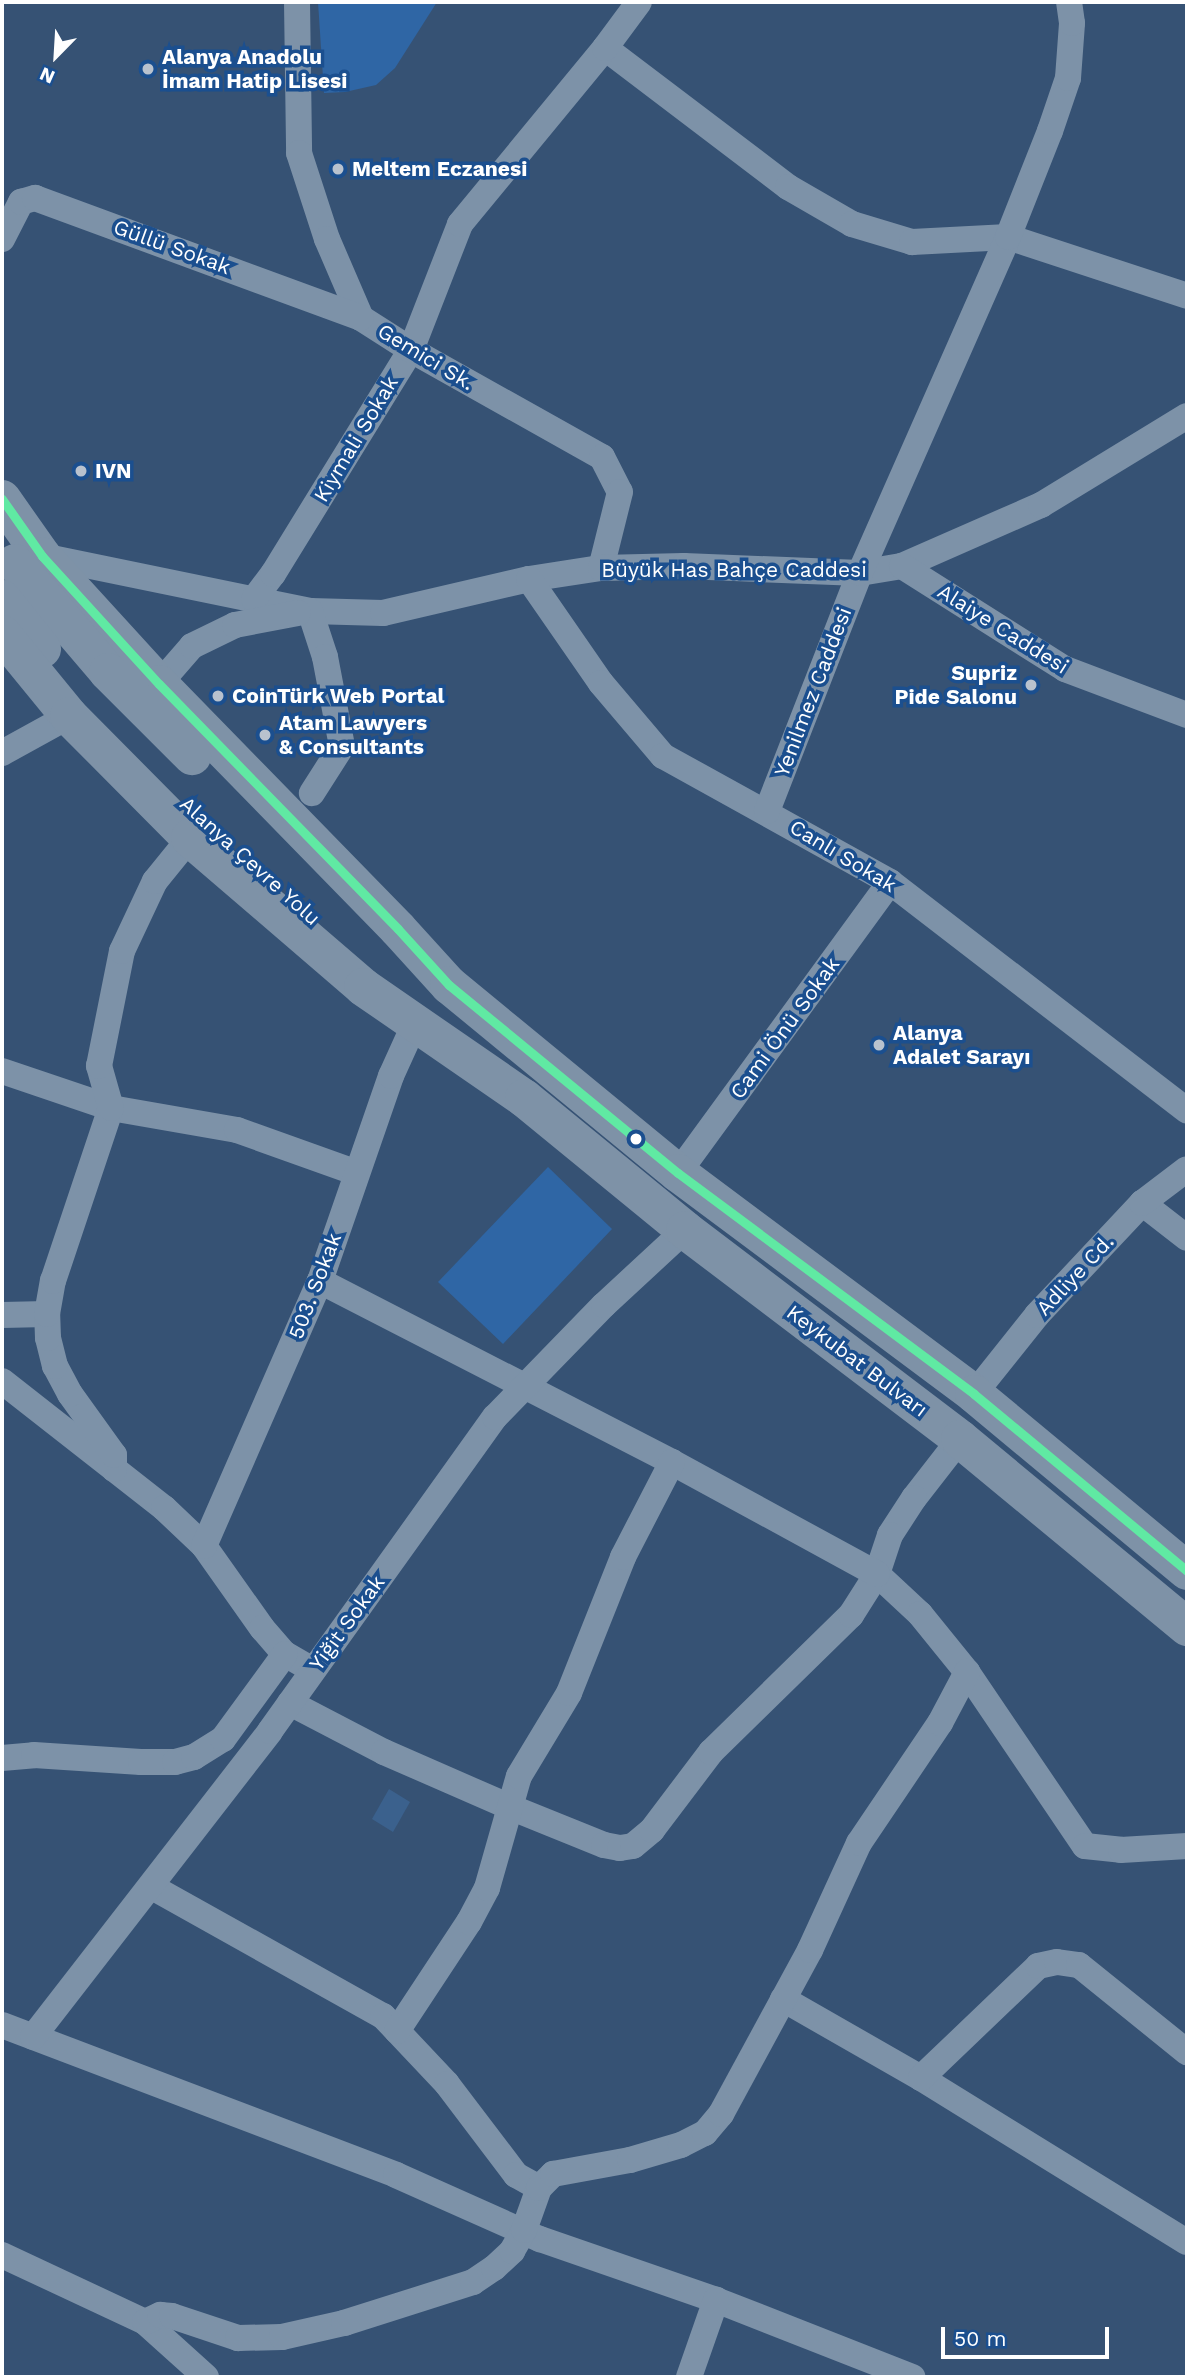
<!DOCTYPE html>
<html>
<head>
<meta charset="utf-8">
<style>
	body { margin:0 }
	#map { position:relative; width:1189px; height:2379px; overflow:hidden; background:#365274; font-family:"Work Sans",sans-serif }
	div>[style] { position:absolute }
	.green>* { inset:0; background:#2f66a5 }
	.water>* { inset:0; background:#3b618d }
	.minor>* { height:26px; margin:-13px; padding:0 13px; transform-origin:13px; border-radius:13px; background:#7d92a8 }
	.highway>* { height:38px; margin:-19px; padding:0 19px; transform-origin:19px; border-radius:19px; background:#7e92a7 }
	.bus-1>* { height:9px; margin:-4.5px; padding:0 4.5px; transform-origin:4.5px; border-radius:4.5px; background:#60e9a3 }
	.dots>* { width:19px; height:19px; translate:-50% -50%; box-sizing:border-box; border:4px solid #1b4f8f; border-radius:50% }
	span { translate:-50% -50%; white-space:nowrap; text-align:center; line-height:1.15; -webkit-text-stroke:7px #1b4f8f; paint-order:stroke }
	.poi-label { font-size:21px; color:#fff; font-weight:700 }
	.left { translate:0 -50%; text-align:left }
	.right { translate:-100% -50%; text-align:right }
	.street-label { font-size:21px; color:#fff }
	.frame { position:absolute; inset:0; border:4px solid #fff; pointer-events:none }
	.north { position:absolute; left:21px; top:21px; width:70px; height:70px; -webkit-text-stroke:5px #1b4f8f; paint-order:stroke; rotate:204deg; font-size:19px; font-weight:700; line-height:28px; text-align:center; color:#fff }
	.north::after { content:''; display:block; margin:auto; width:24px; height:32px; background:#fff; clip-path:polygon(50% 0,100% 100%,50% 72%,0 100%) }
	.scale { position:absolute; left:941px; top:2327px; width:168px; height:32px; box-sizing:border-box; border:4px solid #fff; border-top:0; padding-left:9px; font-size:21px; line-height:24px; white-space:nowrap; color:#fff; -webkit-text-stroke:5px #1b4f8f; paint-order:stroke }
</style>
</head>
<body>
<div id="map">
	<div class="green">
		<i style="clip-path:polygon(318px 2px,437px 2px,395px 68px,376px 85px,345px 92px,324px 93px)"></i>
		<i style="clip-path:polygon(548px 1167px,612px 1229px,503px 1344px,438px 1282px)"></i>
	</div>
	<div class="water">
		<i style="clip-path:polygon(389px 1789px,410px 1802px,393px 1832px,372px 1819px)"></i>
	</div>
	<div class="minor">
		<i style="left:297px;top:2px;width:151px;rotate:89.2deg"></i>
		<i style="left:299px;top:153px;width:90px;rotate:72deg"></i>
		<i style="left:327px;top:239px;width:86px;rotate:66.7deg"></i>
		<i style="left:361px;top:318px;width:59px;rotate:32.6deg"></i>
		<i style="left:411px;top:350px;width:219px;rotate:29.3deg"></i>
		<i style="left:602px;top:457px;width:39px;rotate:63deg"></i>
		<i style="left:620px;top:492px;width:78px;rotate:104deg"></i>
		<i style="left:605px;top:48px;width:230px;rotate:37.2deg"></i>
		<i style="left:788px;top:187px;width:74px;rotate:30deg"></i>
		<i style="left:852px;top:224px;width:63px;rotate:16.7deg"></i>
		<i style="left:912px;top:242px;width:96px;rotate:-3deg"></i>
		<i style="left:1008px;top:237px;width:188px;rotate:18.2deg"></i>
		<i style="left:2px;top:239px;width:42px;rotate:-62.8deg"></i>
		<i style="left:21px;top:202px;width:15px;rotate:-16deg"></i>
		<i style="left:35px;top:198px;width:347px;rotate:20.2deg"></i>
		<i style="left:42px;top:556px;width:274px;rotate:11.6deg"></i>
		<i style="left:310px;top:611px;width:73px;rotate:1.6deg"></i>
		<i style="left:383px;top:613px;width:150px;rotate:-13.1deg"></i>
		<i style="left:529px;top:579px;width:73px;rotate:-8.7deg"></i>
		<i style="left:601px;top:568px;width:83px;rotate:-1.4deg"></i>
		<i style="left:684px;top:566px;width:176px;rotate:2.3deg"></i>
		<i style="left:860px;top:573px;width:43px;rotate:-9.5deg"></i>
		<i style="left:902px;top:566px;width:152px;rotate:-23.7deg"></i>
		<i style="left:1041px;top:505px;width:171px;rotate:-31.4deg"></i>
		<i style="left:902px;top:566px;width:193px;rotate:32.3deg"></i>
		<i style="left:1065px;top:669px;width:130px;rotate:20.7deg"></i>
		<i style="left:529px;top:579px;width:126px;rotate:55.3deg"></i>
		<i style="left:601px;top:683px;width:96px;rotate:49.7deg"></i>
		<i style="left:663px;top:756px;width:260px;rotate:29deg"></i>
		<i style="left:890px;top:882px;width:375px;rotate:37.6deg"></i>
		<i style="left:254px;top:599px;width:31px;rotate:-53deg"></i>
		<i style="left:273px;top:574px;width:263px;rotate:-58.4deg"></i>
		<i style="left:411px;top:350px;width:135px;rotate:-68.7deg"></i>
		<i style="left:460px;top:224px;width:228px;rotate:-50.5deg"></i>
		<i style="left:605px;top:48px;width:57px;rotate:-53.5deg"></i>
		<i style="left:310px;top:611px;width:48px;rotate:71.9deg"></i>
		<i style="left:325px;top:657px;width:91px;rotate:79.2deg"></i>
		<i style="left:342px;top:746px;width:56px;rotate:122.6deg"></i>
		<i style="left:159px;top:684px;width:50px;rotate:-49deg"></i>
		<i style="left:192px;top:646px;width:48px;rotate:-26deg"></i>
		<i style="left:235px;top:625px;width:64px;rotate:-10.8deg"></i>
		<i style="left:2px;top:753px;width:77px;rotate:-28.9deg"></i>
		<i style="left:767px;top:811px;width:256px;rotate:-68.7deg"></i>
		<i style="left:860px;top:573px;width:367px;rotate:-66.2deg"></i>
		<i style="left:1008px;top:237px;width:114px;rotate:-68.4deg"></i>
		<i style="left:1050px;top:131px;width:56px;rotate:-71.2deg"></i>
		<i style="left:1068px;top:78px;width:55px;rotate:-85.8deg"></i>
		<i style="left:1072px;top:23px;width:21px;rotate:-98deg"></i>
		<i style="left:2px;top:1071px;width:115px;rotate:18.7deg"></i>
		<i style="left:111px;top:1108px;width:128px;rotate:9.9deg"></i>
		<i style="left:237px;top:1130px;width:127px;rotate:19.7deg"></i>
		<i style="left:678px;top:1173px;width:360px;rotate:-53.9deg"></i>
		<i style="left:1142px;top:1203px;width:57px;rotate:37.9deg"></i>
		<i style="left:2px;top:1315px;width:45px;rotate:-1.3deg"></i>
		<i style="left:2px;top:1381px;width:206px;rotate:38.1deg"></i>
		<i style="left:164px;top:1508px;width:55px;rotate:43.5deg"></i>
		<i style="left:204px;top:1546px;width:100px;rotate:54.7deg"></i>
		<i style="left:262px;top:1628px;width:35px;rotate:49deg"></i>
		<i style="left:285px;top:1654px;width:32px;rotate:30deg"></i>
		<i style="left:974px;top:1394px;width:101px;rotate:-51.4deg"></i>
		<i style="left:1037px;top:1315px;width:154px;rotate:-46.8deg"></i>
		<i style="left:1142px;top:1203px;width:56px;rotate:-37.1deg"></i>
		<i style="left:960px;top:1439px;width:75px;rotate:127.9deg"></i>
		<i style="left:914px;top:1498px;width:44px;rotate:123deg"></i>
		<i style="left:890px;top:1535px;width:41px;rotate:108.4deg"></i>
		<i style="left:877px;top:1574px;width:59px;rotate:42.9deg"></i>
		<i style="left:920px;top:1614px;width:75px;rotate:51deg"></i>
		<i style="left:967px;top:1672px;width:210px;rotate:55.9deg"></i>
		<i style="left:1085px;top:1846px;width:36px;rotate:6deg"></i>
		<i style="left:1121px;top:1850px;width:66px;rotate:-3.5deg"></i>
		<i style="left:114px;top:1469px;width:14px;rotate:-90deg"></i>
		<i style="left:114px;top:1455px;width:75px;rotate:-125.8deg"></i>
		<i style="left:70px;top:1394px;width:32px;rotate:-118deg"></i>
		<i style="left:55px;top:1366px;width:29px;rotate:-104deg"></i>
		<i style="left:48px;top:1338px;width:24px;rotate:-92deg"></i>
		<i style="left:47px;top:1314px;width:34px;rotate:-80deg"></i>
		<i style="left:53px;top:1281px;width:182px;rotate:-71.5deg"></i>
		<i style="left:111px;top:1108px;width:44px;rotate:-105.9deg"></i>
		<i style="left:99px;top:1066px;width:117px;rotate:-78.7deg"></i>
		<i style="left:122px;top:951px;width:77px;rotate:-64.8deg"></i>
		<i style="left:155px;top:881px;width:55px;rotate:-50.9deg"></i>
		<i style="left:204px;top:1546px;width:289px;rotate:-66.4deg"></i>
		<i style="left:320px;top:1281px;width:217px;rotate:-70.9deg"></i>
		<i style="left:391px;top:1076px;width:58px;rotate:-65.6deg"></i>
		<i style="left:290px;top:1703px;width:106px;rotate:27.5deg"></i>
		<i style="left:384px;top:1752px;width:137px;rotate:23.6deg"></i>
		<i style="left:510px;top:1807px;width:101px;rotate:22deg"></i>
		<i style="left:604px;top:1845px;width:16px;rotate:11deg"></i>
		<i style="left:620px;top:1848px;width:13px;rotate:-9deg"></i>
		<i style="left:633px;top:1846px;width:25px;rotate:-40deg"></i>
		<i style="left:652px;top:1830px;width:98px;rotate:-52.9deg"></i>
		<i style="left:711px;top:1752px;width:196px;rotate:-44.4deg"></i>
		<i style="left:851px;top:1615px;width:49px;rotate:-57.6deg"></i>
		<i style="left:877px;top:1574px;width:234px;rotate:-151.4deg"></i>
		<i style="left:672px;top:1462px;width:396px;rotate:-152.8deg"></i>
		<i style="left:2px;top:1758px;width:32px;rotate:-5deg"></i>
		<i style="left:34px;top:1755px;width:107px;rotate:3.7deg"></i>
		<i style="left:141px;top:1762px;width:34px"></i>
		<i style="left:175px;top:1762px;width:20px;rotate:-15deg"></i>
		<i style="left:194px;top:1757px;width:34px;rotate:-32deg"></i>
		<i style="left:223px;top:1739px;width:105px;rotate:-53.9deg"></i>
		<i style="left:152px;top:1887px;width:265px;rotate:29.2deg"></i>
		<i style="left:383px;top:2016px;width:93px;rotate:46.7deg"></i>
		<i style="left:447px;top:2084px;width:114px;rotate:52.8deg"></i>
		<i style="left:516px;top:2175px;width:26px;rotate:29deg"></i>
		<i style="left:783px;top:1999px;width:159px;rotate:29.8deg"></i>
		<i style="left:921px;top:2078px;width:312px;rotate:31.7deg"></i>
		<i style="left:2px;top:2025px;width:422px;rotate:20.8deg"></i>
		<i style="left:396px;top:2175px;width:158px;rotate:24deg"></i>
		<i style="left:540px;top:2239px;width:186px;rotate:19.1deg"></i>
		<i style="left:716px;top:2300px;width:211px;rotate:21.4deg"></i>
		<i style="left:397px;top:2031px;width:131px;rotate:-56.6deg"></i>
		<i style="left:469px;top:1922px;width:38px;rotate:-62deg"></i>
		<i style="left:487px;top:1888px;width:116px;rotate:-74.1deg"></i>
		<i style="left:519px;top:1776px;width:97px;rotate:-58.9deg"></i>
		<i style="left:569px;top:1693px;width:146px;rotate:-68.3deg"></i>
		<i style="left:623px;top:1557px;width:107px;rotate:-62.7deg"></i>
		<i style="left:33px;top:2037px;width:387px;rotate:-52.2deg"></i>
		<i style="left:270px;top:1731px;width:386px;rotate:-54.4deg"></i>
		<i style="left:495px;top:1417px;width:156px;rotate:-45.8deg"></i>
		<i style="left:604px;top:1305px;width:110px;rotate:-42.8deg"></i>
		<i style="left:921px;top:2078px;width:162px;rotate:-43.7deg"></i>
		<i style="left:1038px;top:1966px;width:19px;rotate:-12deg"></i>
		<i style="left:1057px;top:1962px;width:22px;rotate:8deg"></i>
		<i style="left:1079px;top:1965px;width:139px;rotate:38.9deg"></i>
		<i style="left:2px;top:2255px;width:158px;rotate:25.1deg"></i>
		<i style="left:145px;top:2322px;width:82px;rotate:42deg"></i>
		<i style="left:145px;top:2322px;width:17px;rotate:-25deg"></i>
		<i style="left:160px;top:2315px;width:12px;rotate:5deg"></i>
		<i style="left:172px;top:2316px;width:70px;rotate:18.4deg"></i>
		<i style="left:238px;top:2338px;width:44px;rotate:-1.3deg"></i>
		<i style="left:282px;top:2337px;width:64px;rotate:-12.7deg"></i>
		<i style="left:344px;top:2323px;width:135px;rotate:-17.6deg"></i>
		<i style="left:473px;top:2282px;width:25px;rotate:-34deg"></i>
		<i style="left:494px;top:2268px;width:25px;rotate:-43deg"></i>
		<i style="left:512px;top:2251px;width:24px;rotate:-60deg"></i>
		<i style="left:524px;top:2230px;width:45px;rotate:-70.3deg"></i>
		<i style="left:539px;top:2188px;width:20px;rotate:-45deg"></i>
		<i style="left:553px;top:2174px;width:78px;rotate:-10.3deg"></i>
		<i style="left:630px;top:2160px;width:53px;rotate:-16.4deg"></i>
		<i style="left:681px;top:2145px;width:27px;rotate:-27deg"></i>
		<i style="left:705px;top:2133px;width:25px;rotate:-50deg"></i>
		<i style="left:721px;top:2114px;width:187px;rotate:-61.5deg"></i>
		<i style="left:810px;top:1950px;width:118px;rotate:-65.4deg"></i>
		<i style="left:859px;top:1843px;width:145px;rotate:-56deg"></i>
		<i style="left:940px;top:1723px;width:58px;rotate:-62.1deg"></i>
		<i style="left:689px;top:2377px;width:82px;rotate:-70.7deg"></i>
	</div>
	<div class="highway">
		<i style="left:2px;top:499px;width:70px;rotate:54.9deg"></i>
		<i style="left:42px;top:556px;width:173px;rotate:47.6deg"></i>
		<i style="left:159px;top:684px;width:342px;rotate:45.7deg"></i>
		<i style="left:398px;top:929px;width:76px;rotate:47.7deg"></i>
		<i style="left:449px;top:985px;width:296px;rotate:39.4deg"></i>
		<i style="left:678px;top:1173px;width:369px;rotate:36.7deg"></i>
		<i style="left:974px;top:1394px;width:277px;rotate:39.7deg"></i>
		<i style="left:15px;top:563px;width:143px;rotate:49.5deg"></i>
		<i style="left:108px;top:672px;width:119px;rotate:45deg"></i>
		<i style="left:2px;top:599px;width:64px;rotate:51.3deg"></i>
		<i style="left:2px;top:634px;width:106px;rotate:50.7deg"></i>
		<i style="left:69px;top:716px;width:172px;rotate:45.2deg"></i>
		<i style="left:190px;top:838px;width:228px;rotate:40.7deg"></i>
		<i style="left:363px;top:987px;width:196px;rotate:34.6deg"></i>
		<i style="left:524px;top:1098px;width:208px;rotate:39.3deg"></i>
		<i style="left:685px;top:1230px;width:345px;rotate:37.2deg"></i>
		<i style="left:960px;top:1439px;width:295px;rotate:39.6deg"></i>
	</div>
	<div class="bus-1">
		<i style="left:2px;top:499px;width:70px;rotate:54.9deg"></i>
		<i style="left:42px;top:556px;width:173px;rotate:47.6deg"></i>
		<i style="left:159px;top:684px;width:342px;rotate:45.7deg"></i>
		<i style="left:398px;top:929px;width:76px;rotate:47.7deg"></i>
		<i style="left:449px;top:985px;width:296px;rotate:39.4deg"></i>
		<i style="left:678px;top:1173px;width:369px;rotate:36.7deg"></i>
		<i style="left:974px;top:1394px;width:277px;rotate:39.7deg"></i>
	</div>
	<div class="dots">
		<i style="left:148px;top:69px;background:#b9c2ce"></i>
		<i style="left:338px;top:169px;background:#b9c2ce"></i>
		<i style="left:81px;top:471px;background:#b9c2ce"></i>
		<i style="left:1031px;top:685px;background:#b9c2ce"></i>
		<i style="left:218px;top:696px;background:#b9c2ce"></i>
		<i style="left:265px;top:735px;background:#b9c2ce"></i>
		<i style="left:879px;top:1045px;background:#b9c2ce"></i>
		<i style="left:636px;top:1139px;background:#fff"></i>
	</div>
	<div class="poi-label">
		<span class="left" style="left:162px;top:69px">Alanya Anadolu<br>İmam Hatip Lisesi</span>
		<span class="left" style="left:352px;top:169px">Meltem Eczanesi</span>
		<span class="left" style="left:95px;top:471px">IVN</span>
		<span class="right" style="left:1017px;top:685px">Supriz<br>Pide Salonu</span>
		<span class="left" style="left:232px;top:696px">CoinTürk Web Portal</span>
		<span class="left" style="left:279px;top:735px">Atam Lawyers<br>&amp; Consultants</span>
		<span class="left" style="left:893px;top:1045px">Alanya<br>Adalet Sarayı</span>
	</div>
	<div class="street-label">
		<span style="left:172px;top:247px;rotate:20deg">Güllü Sokak</span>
		<span style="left:426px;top:357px;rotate:31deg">Gemici Sk.</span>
		<span style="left:356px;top:439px;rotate:-59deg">Kiymali Sokak</span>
		<span style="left:734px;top:570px">Büyük Has Bahçe Caddesi</span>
		<span style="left:1003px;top:629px;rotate:32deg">Alaiye Caddesi</span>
		<span style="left:813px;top:692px;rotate:-69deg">Yenilmez Caddesi</span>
		<span style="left:843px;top:856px;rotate:31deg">Canlı Sokak</span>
		<span style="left:250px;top:861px;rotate:42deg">Alanya Çevre Yolu</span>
		<span style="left:785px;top:1028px;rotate:-54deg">Cami Önü Sokak</span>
		<span style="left:1075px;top:1275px;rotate:-47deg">Adliye Cd.</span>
		<span style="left:315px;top:1286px;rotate:-69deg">503. Sokak</span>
		<span style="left:857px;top:1361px;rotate:37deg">Keykubat Bulvarı</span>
		<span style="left:347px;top:1623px;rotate:-54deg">Yiğit Sokak</span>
	</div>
	<div class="frame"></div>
	<div class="north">N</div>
	<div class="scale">50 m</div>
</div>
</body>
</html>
